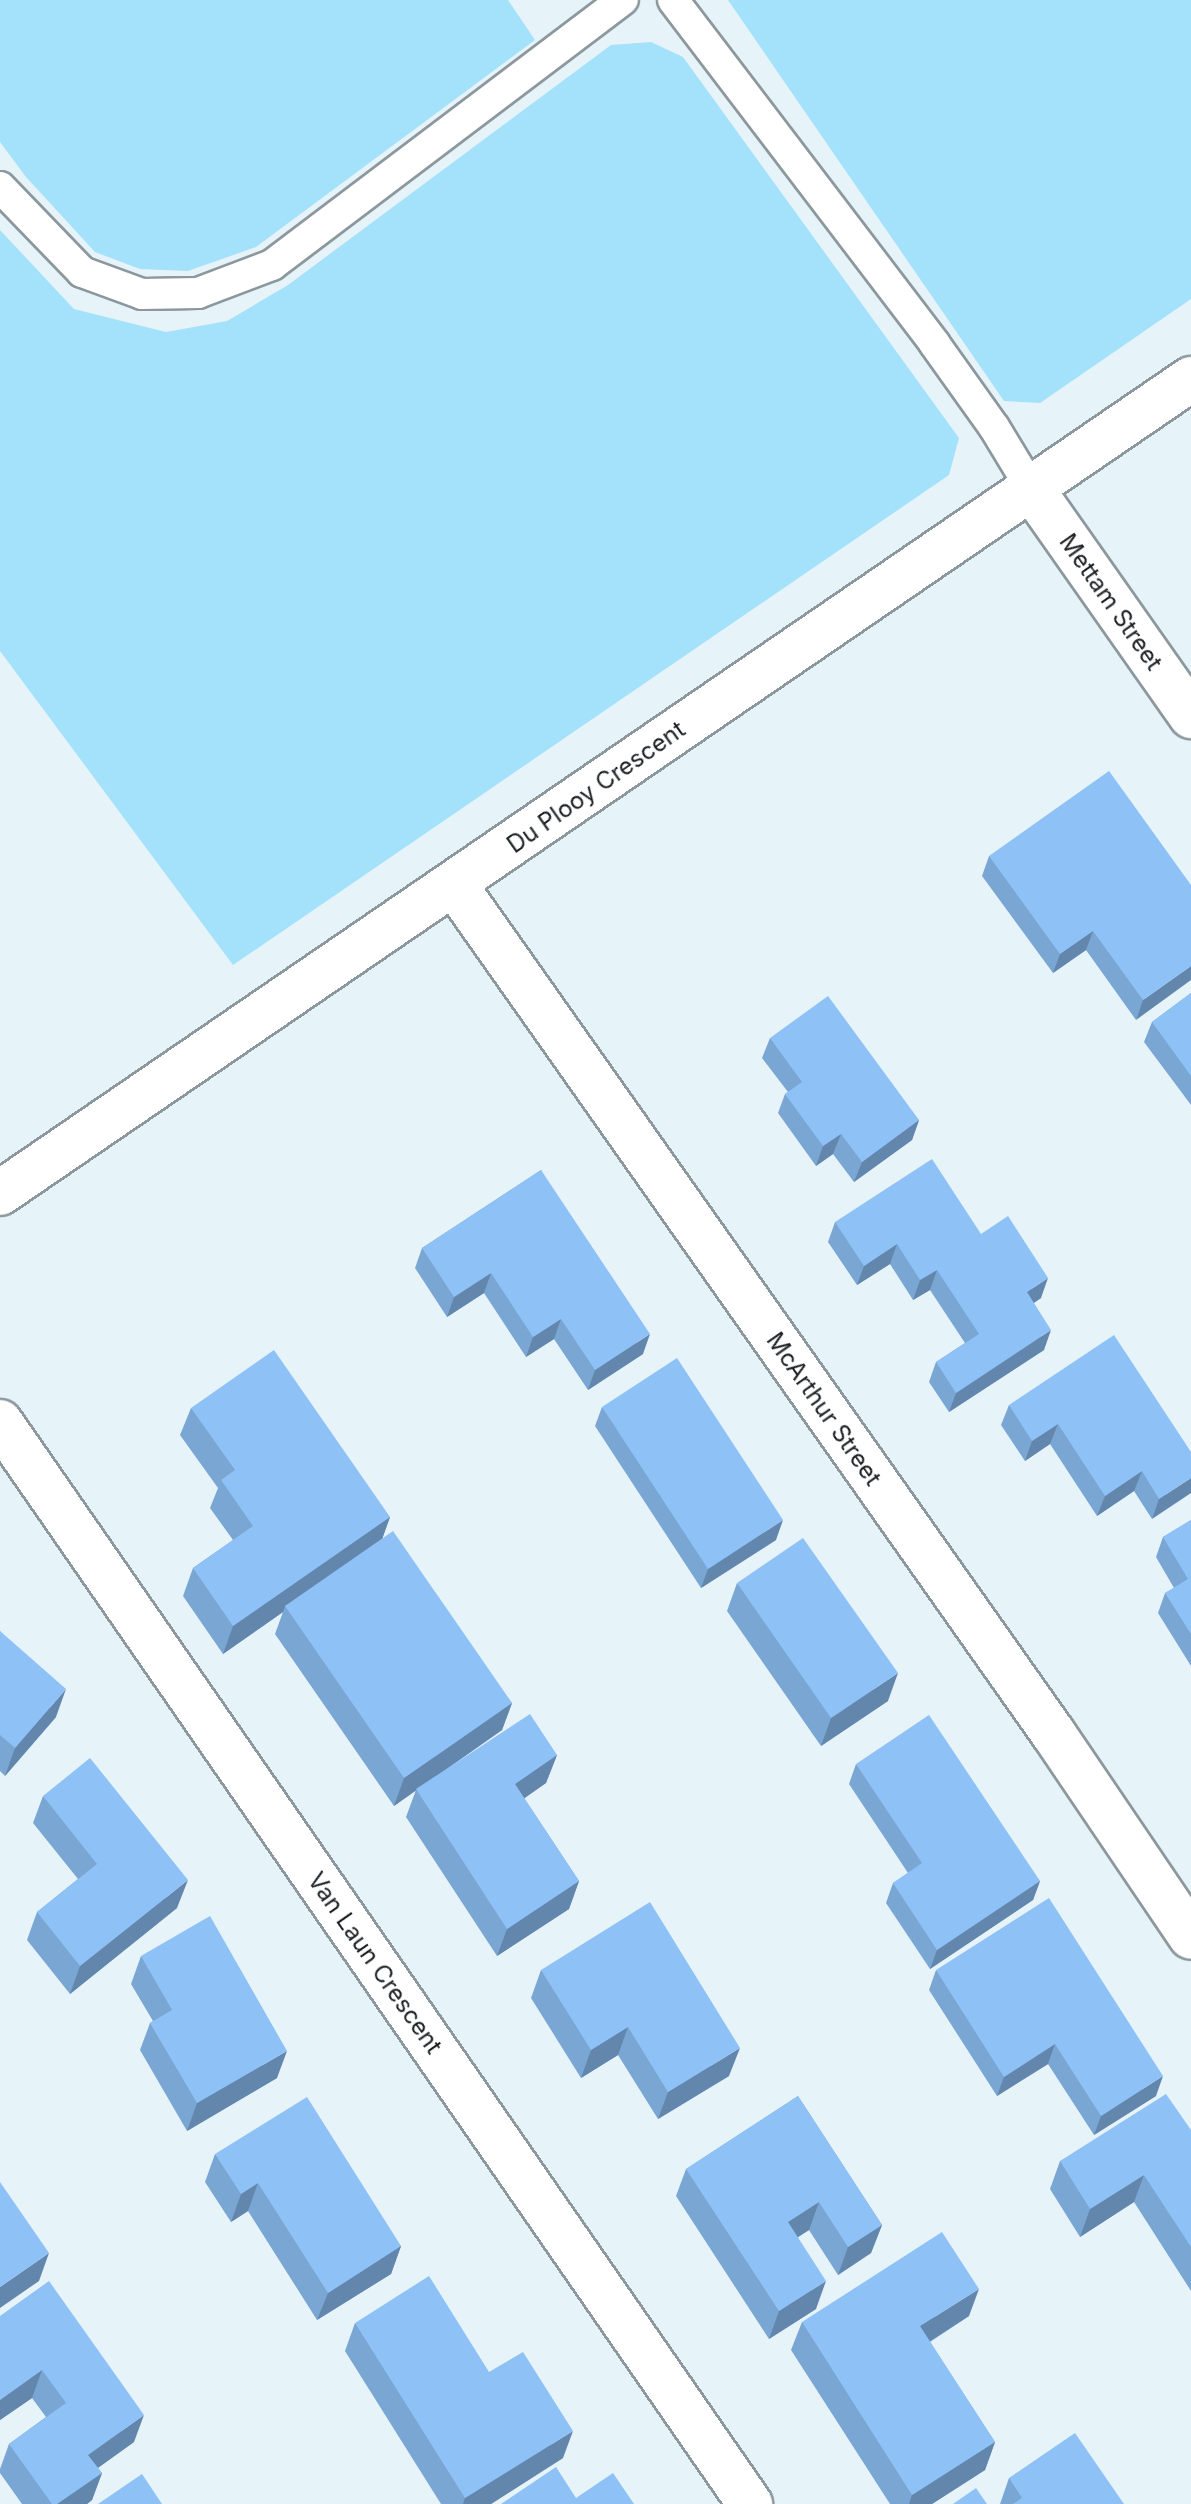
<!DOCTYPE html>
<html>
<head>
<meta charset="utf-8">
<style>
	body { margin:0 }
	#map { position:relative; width:1191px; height:2504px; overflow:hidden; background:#e6f3f9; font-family:Inter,sans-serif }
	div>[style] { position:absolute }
	.green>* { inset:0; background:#a4e2fc }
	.roads { filter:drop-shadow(2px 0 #8c989d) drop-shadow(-2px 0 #8c989d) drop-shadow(0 2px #8c989d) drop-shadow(0 -2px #8c989d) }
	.service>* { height:30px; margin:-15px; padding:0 15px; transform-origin:15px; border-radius:15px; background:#fff }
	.minor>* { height:44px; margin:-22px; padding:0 22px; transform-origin:22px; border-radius:22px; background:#fff }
	.wall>* { inset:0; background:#7aa6d4 }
	.shaded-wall>* { inset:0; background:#6387ac }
	.building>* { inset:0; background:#8ec1f6 }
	span { translate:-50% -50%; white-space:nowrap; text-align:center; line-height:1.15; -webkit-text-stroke:7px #fff; paint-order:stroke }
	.street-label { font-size:24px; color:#1b1f21 }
</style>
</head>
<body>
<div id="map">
	<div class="green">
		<i style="clip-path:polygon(0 0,508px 0,535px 40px,256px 247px,188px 271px,140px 269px,95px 252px,26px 177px,0 142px)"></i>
		<i style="clip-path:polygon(728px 0,1191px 0,1191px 299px,1040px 403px,1004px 401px)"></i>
		<i style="clip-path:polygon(651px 42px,683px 57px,959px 438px,949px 475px,233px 965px,0 651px,0 230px,74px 309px,166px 332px,227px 321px,288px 285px,611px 45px)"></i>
	</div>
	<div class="roads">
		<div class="service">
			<i style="left:673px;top:0;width:431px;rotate:52.7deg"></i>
			<i style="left:934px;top:343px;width:103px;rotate:54.5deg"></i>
			<i style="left:994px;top:427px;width:71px;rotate:58.8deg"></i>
			<i style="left:0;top:187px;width:118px;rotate:46deg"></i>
			<i style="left:82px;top:272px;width:64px;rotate:20.1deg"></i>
			<i style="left:142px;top:294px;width:56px;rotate:-1deg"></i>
			<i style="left:198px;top:293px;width:79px;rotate:-20.7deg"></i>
			<i style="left:272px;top:265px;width:440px;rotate:-37.1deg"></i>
		</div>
		<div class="minor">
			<i style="left:1031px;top:488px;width:279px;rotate:54.9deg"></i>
			<i style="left:454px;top:884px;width:1039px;rotate:54.8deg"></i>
			<i style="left:1053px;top:1733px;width:246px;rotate:55.9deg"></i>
			<i style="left:0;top:1193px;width:1443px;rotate:-34.35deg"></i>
			<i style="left:0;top:1422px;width:1317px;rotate:55.27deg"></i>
		</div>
	</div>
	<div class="wall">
		<i style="clip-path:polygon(989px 856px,1191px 885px,1136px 1020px,1086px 950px,1053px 973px,982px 876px)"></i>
		<i style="clip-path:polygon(1191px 993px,1191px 1105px,1144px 1042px,1152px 1022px)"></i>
		<i style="clip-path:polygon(770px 1038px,919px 1120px,912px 1140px,854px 1182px,833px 1154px,816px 1166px,778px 1113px,785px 1094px,788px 1092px,762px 1058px)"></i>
		<i style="clip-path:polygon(541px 1170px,643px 1354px,588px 1390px,554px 1339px,526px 1357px,484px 1293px,447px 1317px,415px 1268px,422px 1248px)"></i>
		<i style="clip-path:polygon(835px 1222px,981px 1234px,1041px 1298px,1034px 1303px,1044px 1350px,949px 1412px,929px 1382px,936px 1362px,965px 1343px,930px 1290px,913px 1300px,890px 1264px,857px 1285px,828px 1242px)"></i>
		<i style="clip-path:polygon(1009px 1405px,1191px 1452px,1152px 1519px,1134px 1491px,1097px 1516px,1050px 1444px,1025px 1461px,1001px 1425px)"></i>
		<i style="clip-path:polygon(602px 1407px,776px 1540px,701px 1588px,595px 1426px)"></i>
		<i style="clip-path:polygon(191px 1408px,390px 1517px,382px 1539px,512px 1703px,502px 1730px,437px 1776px,557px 1755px,546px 1783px,524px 1798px,579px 1881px,569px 1909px,497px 1956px,406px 1817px,416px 1790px,394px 1806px,275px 1634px,283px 1612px,223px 1654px,183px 1596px,193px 1568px,233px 1540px,210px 1508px,218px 1488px,180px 1435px)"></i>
		<i style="clip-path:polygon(1191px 1520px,1191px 1666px,1158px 1613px,1165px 1593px,1174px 1588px,1156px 1557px,1163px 1537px)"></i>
		<i style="clip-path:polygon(737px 1583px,888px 1701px,821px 1746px,727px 1611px)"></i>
		<i style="clip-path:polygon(0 1631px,56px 1717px,5px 1776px,0 1771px)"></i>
		<i style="clip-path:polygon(856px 1764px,1040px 1881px,1033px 1900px,930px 1969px,886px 1903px,893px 1883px,908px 1873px,849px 1784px)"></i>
		<i style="clip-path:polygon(43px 1796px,177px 1908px,70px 1994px,27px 1940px,37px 1912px,78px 1879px,33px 1823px)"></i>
		<i style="clip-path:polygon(141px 1956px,277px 2078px,187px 2131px,140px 2050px,150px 2023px,153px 2021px,131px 1984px)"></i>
		<i style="clip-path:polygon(541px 1970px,729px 2076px,658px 2119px,618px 2055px,581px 2078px,531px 1998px)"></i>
		<i style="clip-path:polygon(936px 1970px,1156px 2096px,1094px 2135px,1048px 2064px,997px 2096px,929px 1990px)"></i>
		<i style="clip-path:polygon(798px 2096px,882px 2225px,871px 2253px,838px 2275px,809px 2230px,798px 2237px,816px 2309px,769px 2339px,676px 2196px,686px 2169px)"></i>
		<i style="clip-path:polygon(1191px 2130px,1191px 2291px,1134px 2202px,1080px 2237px,1050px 2189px,1060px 2161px)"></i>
		<i style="clip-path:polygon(215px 2154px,401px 2246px,391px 2274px,317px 2320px,248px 2211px,231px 2222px,205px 2182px)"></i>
		<i style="clip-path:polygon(0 2316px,134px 2442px,98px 2468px,102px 2473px,92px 2500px,87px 2504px,22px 2504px,0 2473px,0 2469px,9px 2444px,46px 2417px,32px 2398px,0 2420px)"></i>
		<i style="clip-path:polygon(969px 2316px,930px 2342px,995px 2442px,985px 2470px,932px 2504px,890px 2504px,791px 2350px,802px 2322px)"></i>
		<i style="clip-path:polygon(355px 2323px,489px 2372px,563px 2458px,491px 2504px,441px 2504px,345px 2351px)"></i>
		<i style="clip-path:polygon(1009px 2478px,1124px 2504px,1000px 2504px)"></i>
	</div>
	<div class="shaded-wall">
		<i style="clip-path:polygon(1093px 931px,1086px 950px,1053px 973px,1060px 954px)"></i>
		<i style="clip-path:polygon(1191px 966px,1191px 980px,1136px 1020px,1143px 1000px)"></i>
		<i style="clip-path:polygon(919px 1120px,912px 1140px,854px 1182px,862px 1162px)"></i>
		<i style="clip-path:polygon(841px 1134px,833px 1154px,816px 1166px,823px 1146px)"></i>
		<i style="clip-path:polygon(897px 1244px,890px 1264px,857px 1285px,864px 1266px)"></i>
		<i style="clip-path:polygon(937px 1270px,930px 1290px,913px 1300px,920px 1280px)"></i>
		<i style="clip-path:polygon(491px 1273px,484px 1293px,447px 1317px,454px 1297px)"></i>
		<i style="clip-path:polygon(1048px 1278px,1041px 1298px,1020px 1312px,1027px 1292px)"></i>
		<i style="clip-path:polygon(561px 1319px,554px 1339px,526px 1357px,533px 1337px)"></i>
		<i style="clip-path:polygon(1051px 1330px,1044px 1350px,949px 1412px,956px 1393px)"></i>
		<i style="clip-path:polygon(650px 1334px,643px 1354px,588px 1390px,595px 1370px)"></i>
		<i style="clip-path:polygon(1058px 1424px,1050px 1444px,1025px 1461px,1032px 1441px)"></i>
		<i style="clip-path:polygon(1142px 1471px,1134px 1491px,1097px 1516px,1105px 1496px)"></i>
		<i style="clip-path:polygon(1191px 1478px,1191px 1493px,1152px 1519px,1159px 1499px)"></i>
		<i style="clip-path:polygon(390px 1517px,380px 1545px,285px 1606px,283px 1612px,223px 1654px,233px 1626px)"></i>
		<i style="clip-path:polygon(783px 1520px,776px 1540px,701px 1588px,708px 1569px)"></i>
		<i style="clip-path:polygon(898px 1673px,888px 1701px,821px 1746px,831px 1718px)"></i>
		<i style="clip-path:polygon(66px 1689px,56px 1717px,5px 1776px,15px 1748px)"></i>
		<i style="clip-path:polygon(512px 1703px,502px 1730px,394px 1806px,404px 1778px)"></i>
		<i style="clip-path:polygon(557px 1755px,546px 1783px,505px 1812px,515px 1784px)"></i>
		<i style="clip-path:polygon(188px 1880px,177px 1908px,70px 1994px,80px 1966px)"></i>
		<i style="clip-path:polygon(579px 1881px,569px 1909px,497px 1956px,507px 1929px)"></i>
		<i style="clip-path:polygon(1040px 1881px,1033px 1900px,930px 1969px,937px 1950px)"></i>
		<i style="clip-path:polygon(628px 2027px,618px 2055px,581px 2078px,591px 2050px)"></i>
		<i style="clip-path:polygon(1055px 2044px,1048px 2064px,997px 2096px,1004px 2077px)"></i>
		<i style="clip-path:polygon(740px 2048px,729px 2076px,658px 2119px,668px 2092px)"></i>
		<i style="clip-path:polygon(287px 2051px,277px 2078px,187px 2131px,197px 2103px)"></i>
		<i style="clip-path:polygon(1163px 2076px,1156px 2096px,1094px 2135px,1101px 2116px)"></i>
		<i style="clip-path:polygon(1144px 2175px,1134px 2202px,1080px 2237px,1090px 2209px)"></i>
		<i style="clip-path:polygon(258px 2183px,248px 2211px,231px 2222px,241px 2194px)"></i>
		<i style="clip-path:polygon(819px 2202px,809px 2230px,778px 2250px,788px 2222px)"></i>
		<i style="clip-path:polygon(882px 2225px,871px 2253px,838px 2275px,848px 2247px)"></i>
		<i style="clip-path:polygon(401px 2246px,391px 2274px,317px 2320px,328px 2293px)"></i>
		<i style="clip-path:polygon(49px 2253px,39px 2281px,0 2308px,0 2287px)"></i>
		<i style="clip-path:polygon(826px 2281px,816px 2309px,769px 2339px,779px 2311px)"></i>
		<i style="clip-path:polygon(979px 2289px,969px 2316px,910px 2354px,920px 2326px)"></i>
		<i style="clip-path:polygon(42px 2370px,32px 2398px,0 2420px,0 2400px)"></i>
		<i style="clip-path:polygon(144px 2415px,134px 2442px,78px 2482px,88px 2455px)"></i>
		<i style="clip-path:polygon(573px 2431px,563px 2458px,491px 2504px,463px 2504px,465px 2498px)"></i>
		<i style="clip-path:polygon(995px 2442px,985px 2470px,932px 2504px,909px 2504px,912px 2495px)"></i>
		<i style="clip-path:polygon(102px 2473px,92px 2500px,87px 2504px,57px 2504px)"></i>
	</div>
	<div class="building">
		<i style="clip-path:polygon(1109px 771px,1191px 885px,1191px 966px,1143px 1000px,1093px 931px,1060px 954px,989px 856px)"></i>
		<i style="clip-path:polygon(1191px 993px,1191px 1076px,1152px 1022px)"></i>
		<i style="clip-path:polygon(828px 996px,919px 1120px,862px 1162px,841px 1134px,823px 1146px,785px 1094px,802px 1082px,770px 1038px)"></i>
		<i style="clip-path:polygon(932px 1159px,981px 1234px,1008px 1216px,1048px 1278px,1027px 1292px,1051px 1330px,956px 1393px,936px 1362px,979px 1334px,937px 1270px,920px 1280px,897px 1244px,864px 1266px,835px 1222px)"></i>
		<i style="clip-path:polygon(541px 1170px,650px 1334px,595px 1370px,561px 1319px,533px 1337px,491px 1273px,454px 1297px,422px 1248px)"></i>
		<i style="clip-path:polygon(1114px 1335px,1191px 1452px,1191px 1478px,1159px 1499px,1142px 1471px,1105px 1496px,1058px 1424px,1032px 1441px,1009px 1405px)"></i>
		<i style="clip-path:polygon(274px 1350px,390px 1517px,233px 1626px,193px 1568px,253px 1526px,221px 1480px,235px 1470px,191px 1408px)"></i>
		<i style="clip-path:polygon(677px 1358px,783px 1520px,708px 1569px,602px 1407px)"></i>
		<i style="clip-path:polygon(1191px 1520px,1191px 1634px,1165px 1593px,1188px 1579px,1163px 1537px)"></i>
		<i style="clip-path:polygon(393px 1531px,512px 1703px,404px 1778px,285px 1606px)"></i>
		<i style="clip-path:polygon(803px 1538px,898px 1673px,831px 1718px,737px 1583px)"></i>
		<i style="clip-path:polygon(0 1631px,66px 1689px,15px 1748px,0 1735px)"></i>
		<i style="clip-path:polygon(530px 1714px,557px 1755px,515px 1784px,579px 1881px,507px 1929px,416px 1789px)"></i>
		<i style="clip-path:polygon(929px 1715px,1040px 1881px,937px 1950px,893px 1883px,922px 1863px,856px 1764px)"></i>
		<i style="clip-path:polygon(90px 1758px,188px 1880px,80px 1966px,37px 1912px,97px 1864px,43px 1796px)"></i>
		<i style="clip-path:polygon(1049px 1898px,1163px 2076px,1101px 2116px,1055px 2044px,1004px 2077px,936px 1970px)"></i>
		<i style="clip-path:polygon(650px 1902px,740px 2048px,668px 2092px,628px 2027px,591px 2050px,541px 1970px)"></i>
		<i style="clip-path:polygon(210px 1916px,287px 2051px,197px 2103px,150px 2023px,172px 2010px,141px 1956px)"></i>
		<i style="clip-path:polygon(1166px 2094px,1191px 2130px,1191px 2247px,1144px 2175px,1090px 2209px,1060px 2161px)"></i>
		<i style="clip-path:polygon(798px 2096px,882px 2225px,848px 2247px,819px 2202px,788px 2222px,826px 2281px,779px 2311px,686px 2169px)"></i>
		<i style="clip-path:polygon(307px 2097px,401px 2246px,328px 2293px,258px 2183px,241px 2194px,215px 2154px)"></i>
		<i style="clip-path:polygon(0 2182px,49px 2253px,0 2287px)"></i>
		<i style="clip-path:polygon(942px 2232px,979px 2289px,920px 2326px,995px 2442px,912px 2495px,802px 2322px)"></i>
		<i style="clip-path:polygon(429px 2276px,489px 2372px,523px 2352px,573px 2431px,465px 2498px,355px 2323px)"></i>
		<i style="clip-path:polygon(49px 2281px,144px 2415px,88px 2455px,102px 2473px,57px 2504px,52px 2504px,9px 2444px,66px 2403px,42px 2370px,0 2400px,0 2316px)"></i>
		<i style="clip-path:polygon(1075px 2433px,1124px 2504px,1013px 2504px,1022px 2498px,1009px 2478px)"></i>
		<i style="clip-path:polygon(556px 2467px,576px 2498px,613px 2473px,634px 2504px,501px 2504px)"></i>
		<i style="clip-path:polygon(142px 2474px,162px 2504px,98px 2504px)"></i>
		<i style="clip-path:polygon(976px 2488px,987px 2504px,953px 2504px)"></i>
	</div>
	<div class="street-label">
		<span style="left:1111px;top:602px;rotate:55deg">Mettam Street</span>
		<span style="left:596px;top:787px;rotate:-35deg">Du Plooy Crescent</span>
		<span style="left:824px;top:1409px;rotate:55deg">McArthur Street</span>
		<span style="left:375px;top:1963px;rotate:55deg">Van Laun Crescent</span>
	</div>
</div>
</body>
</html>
